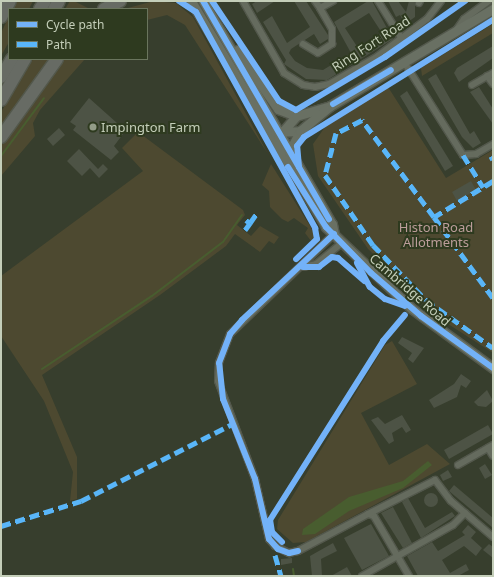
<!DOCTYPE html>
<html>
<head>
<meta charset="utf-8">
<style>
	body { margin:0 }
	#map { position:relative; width:494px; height:577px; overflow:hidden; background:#373e2d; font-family:"Noto Sans",sans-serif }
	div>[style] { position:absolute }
	.green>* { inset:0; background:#4d4930 }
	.water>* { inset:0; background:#485d2f }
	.stream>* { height:2px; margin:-1px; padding:0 1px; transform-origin:1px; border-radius:1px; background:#485d2f }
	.building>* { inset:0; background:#4d5345 }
	.round { border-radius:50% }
	.roads { filter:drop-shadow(1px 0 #53584c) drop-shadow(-1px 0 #53584c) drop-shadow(0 1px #53584c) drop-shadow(0 -1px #53584c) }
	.street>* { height:6px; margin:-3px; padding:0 3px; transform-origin:3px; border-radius:3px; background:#656b5e }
	.secondary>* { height:9px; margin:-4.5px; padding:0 4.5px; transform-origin:4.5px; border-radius:4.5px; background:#697063 }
	.highway>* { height:12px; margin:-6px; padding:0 6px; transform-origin:6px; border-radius:6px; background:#676b64 }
	.quiet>* { height:5px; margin-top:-2.5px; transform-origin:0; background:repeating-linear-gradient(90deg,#59b6f9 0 10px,transparent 0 15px) }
	.cycleway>* { height:6px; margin:-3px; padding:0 3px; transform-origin:3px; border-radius:3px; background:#73b2f8 }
	.dots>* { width:11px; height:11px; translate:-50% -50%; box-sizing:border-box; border:2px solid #2e3a1f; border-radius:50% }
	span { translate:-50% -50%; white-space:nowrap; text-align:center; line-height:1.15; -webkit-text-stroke:4px #2e3a1f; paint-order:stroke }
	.street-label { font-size:13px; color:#c4ceb9 }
	.poi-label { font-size:13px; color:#c4ceb9 }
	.left { translate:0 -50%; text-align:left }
	.park-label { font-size:13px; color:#bc9d9a }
	.frame { position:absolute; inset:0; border:2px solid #c4ceb9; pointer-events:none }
	.legend { position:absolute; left:8px; top:8px; width:140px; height:52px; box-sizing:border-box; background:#2e3a1f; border:1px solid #6a755d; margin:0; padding:5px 7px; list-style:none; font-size:12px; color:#c4ceb9 }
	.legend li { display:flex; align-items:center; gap:8px; height:20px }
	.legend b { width:20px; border:1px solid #6a755d }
</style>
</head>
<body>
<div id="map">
	<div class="green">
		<i style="clip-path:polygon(16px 1px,33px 1px,29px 9px,12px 9px)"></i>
		<i style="clip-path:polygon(70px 1px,74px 1px,90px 9px,65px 9px)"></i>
		<i style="clip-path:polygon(154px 1px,176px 3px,193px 17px,268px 154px,185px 25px,167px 15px,147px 20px,147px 9px,124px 9px)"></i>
		<i style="clip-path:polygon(9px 16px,9px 42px,1px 56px,1px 33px)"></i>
		<i style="clip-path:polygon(493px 24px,493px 33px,422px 76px,421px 68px)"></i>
		<i style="clip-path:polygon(33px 59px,50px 59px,1px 128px,1px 112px)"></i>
		<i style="clip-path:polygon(63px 59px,85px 59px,40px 110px,33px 123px,35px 136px,1px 176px,1px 143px)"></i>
		<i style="clip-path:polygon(388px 87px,446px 178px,493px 150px,493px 353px,445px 322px,368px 249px,318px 176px,313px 144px,325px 127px)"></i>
		<i style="clip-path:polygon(138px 132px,243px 210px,245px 215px,237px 225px,251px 236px,260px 226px,279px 237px,274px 244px,269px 241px,260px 252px,235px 234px,226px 246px,160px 295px,42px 375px,77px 457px,77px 499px,70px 501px,73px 472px,44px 401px,1px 336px,1px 276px,143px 171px,122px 148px)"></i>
		<i style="clip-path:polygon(271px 164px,312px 229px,315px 235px,311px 241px,305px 233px,308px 228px,294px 218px,288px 222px,282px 219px,270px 207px,269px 191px,262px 185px)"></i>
		<i style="clip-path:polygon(392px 341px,417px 384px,361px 413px,389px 465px,427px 444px,450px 464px,306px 542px,293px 543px,277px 529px,278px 520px,385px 345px)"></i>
	</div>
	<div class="water">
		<i style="clip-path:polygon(428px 461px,432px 465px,403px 488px,349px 511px,315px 534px,302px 535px,303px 529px,349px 497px,403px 481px)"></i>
	</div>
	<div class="stream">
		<i style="left:1px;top:156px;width:72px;rotate:-53.4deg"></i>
		<i style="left:42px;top:369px;width:132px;rotate:-33.6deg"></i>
		<i style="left:152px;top:296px;width:89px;rotate:-37.3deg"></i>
		<i style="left:223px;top:242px;width:33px;rotate:-55deg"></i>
		<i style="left:293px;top:569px;width:7px;rotate:82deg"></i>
	</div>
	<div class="building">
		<i style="clip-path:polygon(257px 1px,275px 1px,257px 13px,252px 4px)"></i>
		<i style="clip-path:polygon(evenodd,294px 1px,306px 1px,328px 35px,328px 39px,320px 44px,314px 34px,291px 49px,289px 53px,295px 61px,307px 68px,323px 70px,351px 53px,334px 22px,368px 1px,372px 1px,393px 39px,327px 80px,306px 79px,284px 64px,286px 60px,263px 22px,272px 16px,287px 43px,310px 27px,294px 1px,369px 13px,382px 33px,358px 48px,345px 28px,369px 13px)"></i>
		<i style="clip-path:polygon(388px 1px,398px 1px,406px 12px,409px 1px,415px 1px,415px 17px,405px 24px,400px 15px,396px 17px)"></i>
		<i style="clip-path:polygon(493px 46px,493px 58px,459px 82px,454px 73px,457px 68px)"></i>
		<i style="clip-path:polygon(436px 74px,470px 134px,474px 131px,481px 143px,473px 148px,462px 137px,428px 79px)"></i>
		<i style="clip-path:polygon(479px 87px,493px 109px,493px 124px,470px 92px)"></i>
		<i style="clip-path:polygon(407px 91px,453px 166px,445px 171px,400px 96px)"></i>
		<i style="clip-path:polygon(89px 98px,117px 123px,114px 127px,123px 134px,114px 146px,119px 152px,111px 160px,73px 130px,76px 126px,70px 122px)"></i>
		<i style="clip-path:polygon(59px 128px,65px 135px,53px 146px,47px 139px)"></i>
		<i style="clip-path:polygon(79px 149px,98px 169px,103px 164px,108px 169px,99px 178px,90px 168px,82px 176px,67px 161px)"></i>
		<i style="clip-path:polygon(471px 181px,476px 190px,457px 201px,452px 192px)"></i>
		<i style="clip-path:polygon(402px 337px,424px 348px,413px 363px,408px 359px,412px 353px,398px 343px)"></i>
		<i style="clip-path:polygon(461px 374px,471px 381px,466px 388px,461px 385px,457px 397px,434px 408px,429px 400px,454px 384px)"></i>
		<i style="clip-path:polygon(487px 390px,493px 401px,486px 407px,478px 406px,474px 402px)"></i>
		<i style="clip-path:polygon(402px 415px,411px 430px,406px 433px,402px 427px,392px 433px,394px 441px,389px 444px,371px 420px,378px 417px,385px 424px)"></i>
		<i style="clip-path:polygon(488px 425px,493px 434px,449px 459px,444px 450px)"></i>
		<i style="clip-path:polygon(485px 464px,492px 475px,485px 479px,479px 468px)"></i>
		<i style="clip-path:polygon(448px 470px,452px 477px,443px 481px,440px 475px)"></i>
		<i style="clip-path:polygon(454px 485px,493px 518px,493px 528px,449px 491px)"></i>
		<i class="round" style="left:424px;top:493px;width:14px;height:14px"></i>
		<i style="clip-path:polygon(408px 498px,425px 528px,452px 512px,455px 516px,421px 538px,402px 502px)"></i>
		<i style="clip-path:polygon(393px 507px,412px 543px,403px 548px,381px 513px)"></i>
		<i style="clip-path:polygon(371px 524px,389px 556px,362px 570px,344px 538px)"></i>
		<i style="clip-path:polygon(468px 525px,476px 532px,471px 538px,482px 548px,476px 556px,464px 546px,442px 560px,450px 573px,466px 564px,469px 570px,458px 576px,418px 576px,407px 556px,432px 542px,438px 551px,465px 535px,462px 532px)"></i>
		<i style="clip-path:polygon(333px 543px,337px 551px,321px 559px,322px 576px,312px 576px,310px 556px)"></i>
		<i style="clip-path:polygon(489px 544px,493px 547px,493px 558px,483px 550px)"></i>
		<i style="clip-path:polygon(292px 558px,292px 563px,281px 565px,281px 559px)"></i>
		<i style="clip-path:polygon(347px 567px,352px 576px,331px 576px)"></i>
	</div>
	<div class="roads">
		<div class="street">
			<i style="left:243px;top:1px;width:83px;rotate:60.3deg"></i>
			<i style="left:284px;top:73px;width:22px;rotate:32deg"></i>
			<i style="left:303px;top:85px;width:12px;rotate:9deg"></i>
			<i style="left:315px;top:87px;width:14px;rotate:-12deg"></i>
			<i style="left:329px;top:84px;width:56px;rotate:-29.7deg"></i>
			<i style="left:378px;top:56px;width:61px;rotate:-37.1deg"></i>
			<i style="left:427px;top:19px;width:23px;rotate:-52deg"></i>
			<i style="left:315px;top:1px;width:9px;rotate:54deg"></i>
			<i style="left:320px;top:8px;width:15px;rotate:-28deg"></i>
			<i style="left:378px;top:1px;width:45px;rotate:57.7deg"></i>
			<i style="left:419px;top:3px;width:2px;rotate:-63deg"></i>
			<i style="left:457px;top:29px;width:12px;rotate:-55deg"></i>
			<i style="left:464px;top:19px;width:31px;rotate:-36deg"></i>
			<i style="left:303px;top:44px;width:17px;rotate:31deg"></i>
			<i style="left:318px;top:53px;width:17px;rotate:-33deg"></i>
			<i style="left:332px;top:44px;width:15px;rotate:-90deg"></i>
			<i style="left:332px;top:29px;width:24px;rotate:-120deg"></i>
			<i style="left:404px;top:62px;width:110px;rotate:57.6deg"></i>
			<i style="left:463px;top:155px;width:13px;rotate:-4deg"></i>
			<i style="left:476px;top:154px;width:20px;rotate:-30deg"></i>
			<i style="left:487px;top:76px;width:10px;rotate:53deg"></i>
			<i style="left:472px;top:85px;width:24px;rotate:-30deg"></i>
			<i style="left:334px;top:234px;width:144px;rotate:136.1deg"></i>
			<i style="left:230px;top:334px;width:31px;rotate:111deg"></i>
			<i style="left:219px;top:363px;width:18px;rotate:93deg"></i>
			<i style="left:218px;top:381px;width:105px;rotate:69.3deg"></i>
			<i style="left:255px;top:479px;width:62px;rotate:76.9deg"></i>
			<i style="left:269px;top:539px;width:9px;rotate:49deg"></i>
			<i style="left:275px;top:546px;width:16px;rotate:27deg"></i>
			<i style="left:289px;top:553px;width:9px;rotate:-13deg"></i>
			<i style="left:298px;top:551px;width:79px;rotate:-27.9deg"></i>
			<i style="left:368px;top:514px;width:6px;rotate:18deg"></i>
			<i style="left:374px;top:516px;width:69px;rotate:59.7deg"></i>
			<i style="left:303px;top:267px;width:13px;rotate:-13deg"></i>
			<i style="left:316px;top:264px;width:33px;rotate:-39deg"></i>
			<i style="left:488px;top:448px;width:9px;rotate:58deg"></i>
			<i style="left:458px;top:465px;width:40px;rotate:-29.7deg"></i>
			<i style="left:368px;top:514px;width:75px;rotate:-26.9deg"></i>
			<i style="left:435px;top:480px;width:26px;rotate:53deg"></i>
			<i style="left:451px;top:501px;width:55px;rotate:40.6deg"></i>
			<i style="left:362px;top:576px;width:104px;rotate:-29.3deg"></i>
			<i style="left:453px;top:525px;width:17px;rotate:-45deg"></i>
		</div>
		<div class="secondary">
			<i style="left:191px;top:1px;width:263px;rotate:59.1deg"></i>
			<i style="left:326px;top:227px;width:117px;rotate:43.6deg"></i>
			<i style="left:411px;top:308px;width:102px;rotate:36.2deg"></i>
			<i style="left:203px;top:1px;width:258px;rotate:60deg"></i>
			<i style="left:332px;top:224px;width:10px;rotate:79deg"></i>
			<i style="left:237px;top:50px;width:72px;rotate:55.2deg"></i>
			<i style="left:278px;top:109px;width:19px;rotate:21deg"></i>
			<i style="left:275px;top:132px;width:25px;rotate:-2deg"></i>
			<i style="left:278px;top:137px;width:28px;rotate:-49deg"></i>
			<i style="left:296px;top:116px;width:32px;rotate:-16deg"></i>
			<i style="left:289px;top:152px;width:24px;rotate:-62deg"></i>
			<i style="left:300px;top:131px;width:39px;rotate:-40deg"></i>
			<i style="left:330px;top:106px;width:190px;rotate:-30.8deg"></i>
		</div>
		<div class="highway">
			<i style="left:40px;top:9px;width:9px;rotate:-58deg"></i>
			<i style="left:54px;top:9px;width:9px;rotate:-58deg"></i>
			<i style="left:104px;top:9px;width:18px;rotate:-27deg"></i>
			<i style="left:1px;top:17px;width:18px;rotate:-61deg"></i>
			<i style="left:1px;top:77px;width:21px;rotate:-59deg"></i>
			<i style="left:1px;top:100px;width:48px;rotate:-59.7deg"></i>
			<i style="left:1px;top:137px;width:96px;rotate:-54.3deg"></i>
		</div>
	</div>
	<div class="quiet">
		<i style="left:463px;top:155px;width:38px;rotate:58deg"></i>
		<i style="left:491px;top:156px;width:4px;rotate:63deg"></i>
		<i style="left:493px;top:181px;width:69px;rotate:148.6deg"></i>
		<i style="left:434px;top:217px;width:100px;rotate:53.9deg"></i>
		<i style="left:434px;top:217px;width:121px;rotate:-126.6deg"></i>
		<i style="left:362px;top:120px;width:29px;rotate:153deg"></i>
		<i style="left:336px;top:133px;width:43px;rotate:104.7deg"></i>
		<i style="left:325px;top:175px;width:85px;rotate:55.6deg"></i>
		<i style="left:373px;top:245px;width:76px;rotate:46.1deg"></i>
		<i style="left:426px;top:300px;width:82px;rotate:35.6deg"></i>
		<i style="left:246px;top:220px;width:5px;rotate:37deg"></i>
		<i style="left:250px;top:223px;width:12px;rotate:-55deg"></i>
		<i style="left:245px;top:230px;width:9px;rotate:-54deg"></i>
		<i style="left:1px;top:526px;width:84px;rotate:-17.4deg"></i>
		<i style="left:81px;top:501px;width:172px;rotate:-27deg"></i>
		<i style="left:275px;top:555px;width:22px;rotate:74deg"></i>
	</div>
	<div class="cycleway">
		<i style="left:179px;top:1px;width:20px;rotate:33deg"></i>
		<i style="left:196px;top:12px;width:247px;rotate:61.1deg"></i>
		<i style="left:315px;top:228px;width:11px;rotate:80deg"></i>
		<i style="left:317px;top:239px;width:29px;rotate:136deg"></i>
		<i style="left:203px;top:1px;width:252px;rotate:60deg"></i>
		<i style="left:212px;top:1px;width:120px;rotate:56.2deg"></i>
		<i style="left:279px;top:101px;width:19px;rotate:28deg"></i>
		<i style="left:296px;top:110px;width:104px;rotate:-30.8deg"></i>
		<i style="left:385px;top:57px;width:98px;rotate:-35deg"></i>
		<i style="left:333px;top:104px;width:67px;rotate:-30.4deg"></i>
		<i style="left:288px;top:167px;width:71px;rotate:57.7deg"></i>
		<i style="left:326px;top:227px;width:64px;rotate:45.6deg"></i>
		<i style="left:371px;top:273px;width:66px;rotate:40.7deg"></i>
		<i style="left:421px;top:316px;width:89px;rotate:35.8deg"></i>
		<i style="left:299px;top:167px;width:21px;rotate:-95deg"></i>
		<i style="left:297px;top:146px;width:11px;rotate:-52deg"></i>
		<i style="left:304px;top:137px;width:222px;rotate:-31.8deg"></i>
		<i style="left:357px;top:263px;width:27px;rotate:62deg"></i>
		<i style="left:370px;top:287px;width:19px;rotate:39deg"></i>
		<i style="left:385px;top:299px;width:21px;rotate:19deg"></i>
		<i style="left:303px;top:267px;width:16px"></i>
		<i style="left:319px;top:267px;width:16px;rotate:-38deg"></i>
		<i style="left:332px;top:257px;width:6px;rotate:9deg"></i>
		<i style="left:338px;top:258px;width:35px;rotate:41deg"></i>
		<i style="left:282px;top:542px;width:14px;rotate:-135deg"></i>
		<i style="left:272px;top:532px;width:12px;rotate:-99deg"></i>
		<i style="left:270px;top:520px;width:212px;rotate:-57.7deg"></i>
		<i style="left:383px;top:341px;width:34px;rotate:-50deg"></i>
		<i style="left:298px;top:551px;width:9px;rotate:167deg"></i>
		<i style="left:289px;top:553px;width:12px;rotate:-160deg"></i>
		<i style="left:278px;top:549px;width:13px;rotate:-132deg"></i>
		<i style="left:269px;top:539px;width:62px;rotate:-103.1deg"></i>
		<i style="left:255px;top:479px;width:86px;rotate:-111.8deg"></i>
		<i style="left:223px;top:399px;width:36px;rotate:-96deg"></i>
		<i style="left:219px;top:363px;width:31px;rotate:-69deg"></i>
		<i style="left:230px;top:334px;width:18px;rotate:-49deg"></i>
		<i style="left:242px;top:320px;width:126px;rotate:-43.1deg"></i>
	</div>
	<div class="dots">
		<i style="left:93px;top:127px;background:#939c88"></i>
	</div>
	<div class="street-label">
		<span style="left:371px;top:44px;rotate:-33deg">Ring Fort Road</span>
		<span style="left:410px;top:290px;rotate:41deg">Cambridge Road</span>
	</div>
	<div class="poi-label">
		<span class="left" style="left:101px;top:127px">Impington Farm</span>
	</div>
	<div class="park-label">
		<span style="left:436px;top:235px">Histon Road<br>Allotments</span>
	</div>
	<div class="frame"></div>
	<ul class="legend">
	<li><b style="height:5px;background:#73b2f8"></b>Cycle path</li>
	<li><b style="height:5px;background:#59b6f9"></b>Path</li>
	</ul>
</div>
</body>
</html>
